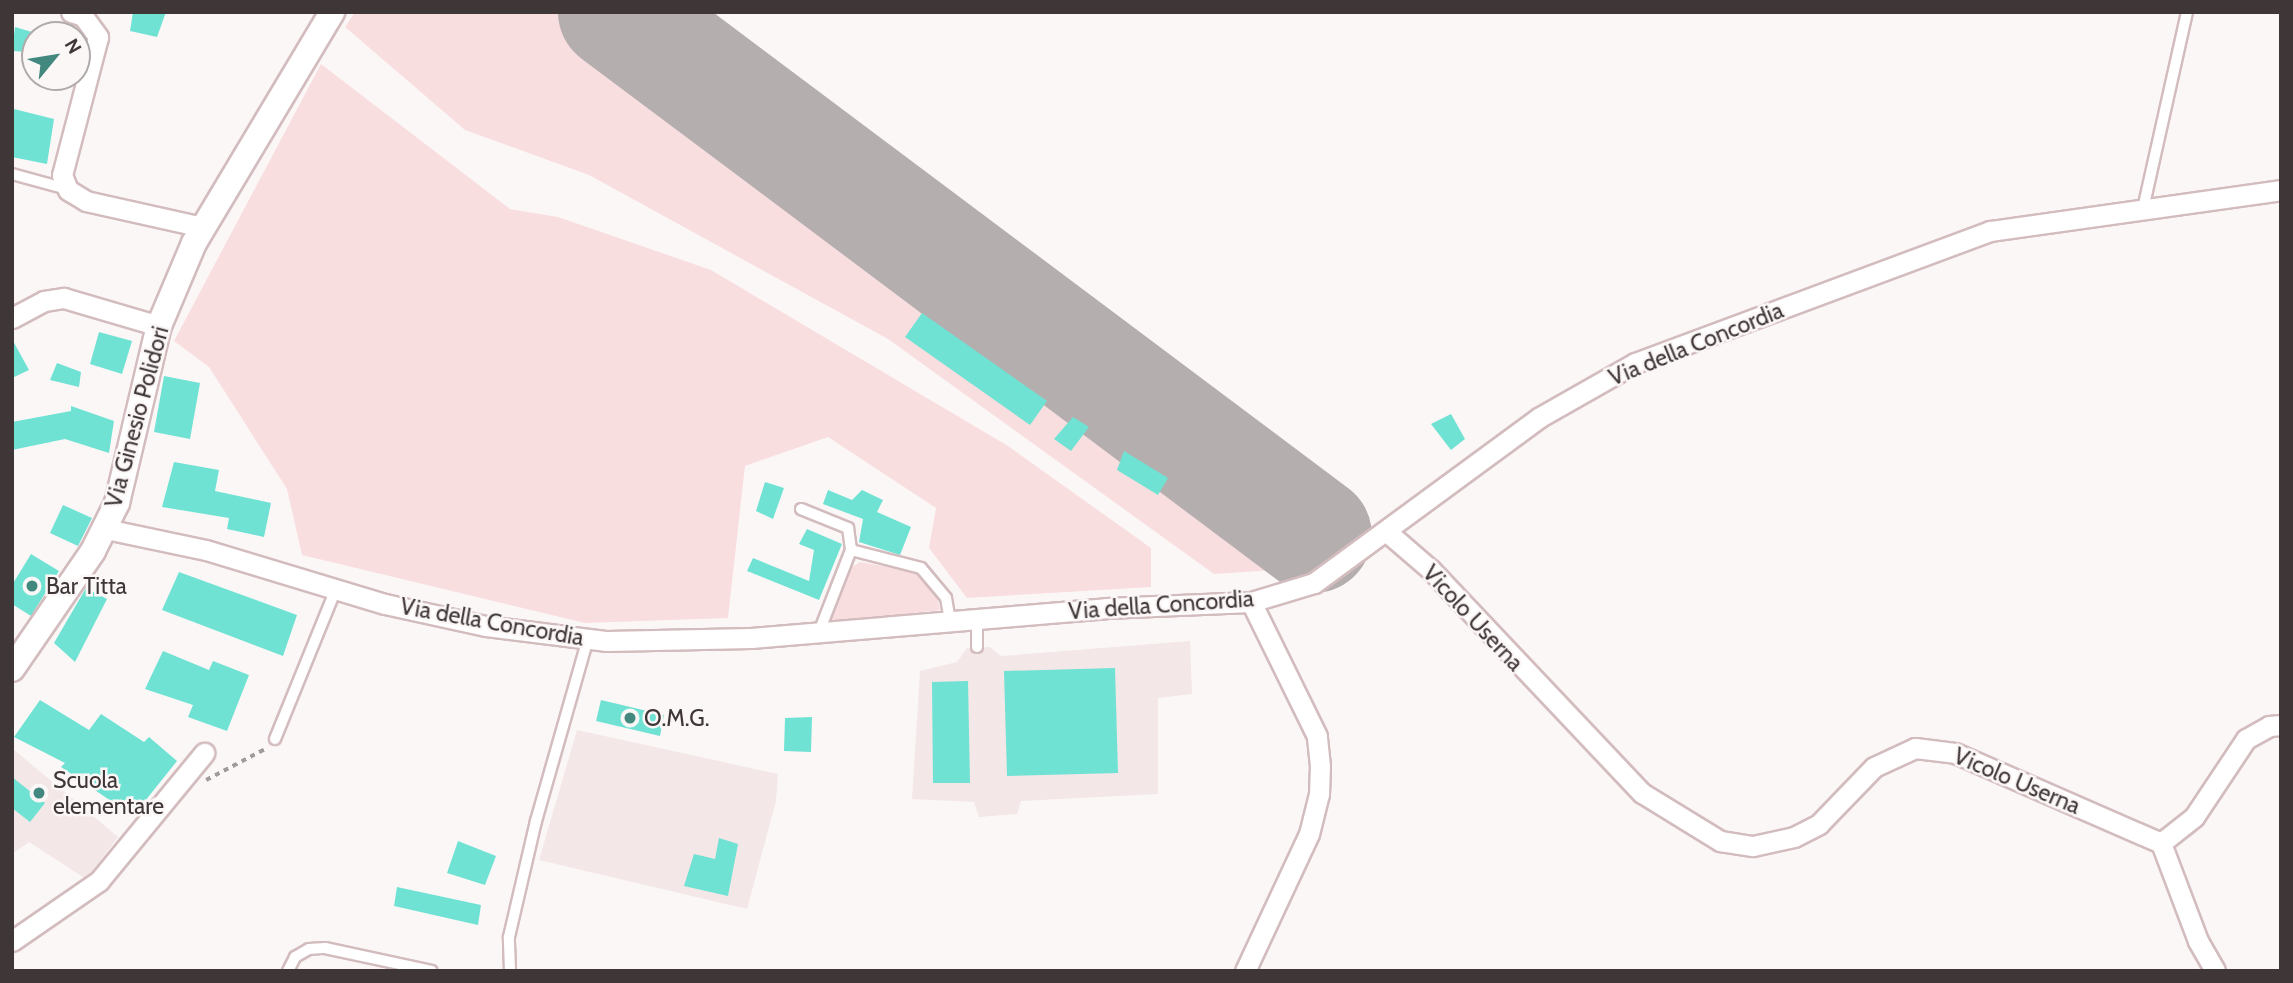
<!DOCTYPE html>
<html>
<head>
<meta charset="utf-8">
<style>
	body { margin:0 }
	#map { position:relative; width:2293px; height:983px; overflow:hidden; background:#fcf7f7; font-family:Cabin,sans-serif }
	div>[style] { position:absolute }
	.built>* { inset:0; background:#f3e7e8 }
	.green>* { inset:0; background:#f9dee0 }
	.runway>* { height:116px; margin:-58px; padding:0 58px; transform-origin:58px; border-radius:58px; background:#b5aeaf }
	.building>* { inset:0; background:#6fe2d3 }
	.path>* { height:3.5px; margin-top:-1.75px; transform-origin:0; background:repeating-linear-gradient(90deg,#a19a9b 0 5px,transparent 0 10px) }
	.roads { filter:drop-shadow(2px 0 #d3bcbe) drop-shadow(-2px 0 #d3bcbe) drop-shadow(0 2px #d3bcbe) drop-shadow(0 -2px #d3bcbe) }
	.service>* { height:10px; margin:-5px; padding:0 5px; transform-origin:5px; border-radius:5px; background:#fff }
	.minor>* { height:19px; margin:-9.5px; padding:0 9.5px; transform-origin:9.5px; border-radius:9.5px; background:#fff }
	.tertiary>* { height:24px; margin:-12px; padding:0 12px; transform-origin:12px; border-radius:12px; background:#fff }
	.dots>* { width:19px; height:19px; translate:-50% -50%; box-sizing:border-box; border:4px solid #fcf7f7; border-radius:50% }
	span { translate:-50% -50%; white-space:nowrap; text-align:center; line-height:1.15; -webkit-text-stroke:5px #fcf7f7; paint-order:stroke }
	.street-label { font-size:23px; color:#3f3637 }
	.poi-label { font-size:23px; color:#3f3637 }
	.left { translate:0 -50%; text-align:left }
	.frame { position:absolute; inset:0; border:14px solid #3f3637; pointer-events:none }
	.north { position:absolute; left:21px; top:21px; width:70px; height:70px; box-sizing:border-box; background:#fcf7f7; border:2px solid #b0aaaa; border-radius:50%; rotate:60deg; font-size:19px; font-weight:700; line-height:28px; text-align:center; color:#3f3637 }
	.north::after { content:''; display:block; margin:auto; width:24px; height:32px; background:#43887f; clip-path:polygon(50% 0,100% 100%,50% 72%,0 100%) }
</style>
</head>
<body>
<div id="map">
	<div class="built">
		<i style="clip-path:polygon(1190px 641px,1192px 694px,1158px 698px,1158px 794px,1021px 801px,1017px 814px,979px 817px,974px 802px,912px 799px,920px 671px,957px 662px,967px 648px,990px 647px,1001px 656px)"></i>
		<i style="clip-path:polygon(577px 730px,778px 774px,776px 801px,747px 909px,539px 860px)"></i>
		<i style="clip-path:polygon(12px 748px,118px 837px,86px 879px,29px 842px,12px 854px)"></i>
	</div>
	<div class="green">
		<i style="clip-path:polygon(355px 12px,669px 12px,1357px 525px,1305px 568px,1214px 574px,888px 339px,589px 175px,465px 130px,345px 27px)"></i>
		<i style="clip-path:polygon(321px 64px,510px 209px,558px 217px,711px 270px,1008px 446px,1151px 548px,1151px 587px,967px 598px,929px 548px,936px 508px,828px 437px,745px 466px,728px 618px,585px 623px,302px 555px,287px 489px,209px 367px,174px 341px)"></i>
		<i style="clip-path:polygon(860px 562px,917px 572px,937px 595px,940px 610px,830px 622px,852px 567px)"></i>
	</div>
	<div class="runway">
		<i style="left:616px;top:12px;width:872px;rotate:36.84deg"></i>
	</div>
	<div class="building">
		<i style="clip-path:polygon(133px 12px,166px 12px,157px 37px,130px 31px)"></i>
		<i style="clip-path:polygon(15px 27px,32px 32px,28px 52px,12px 51px)"></i>
		<i style="clip-path:polygon(14px 109px,54px 119px,47px 164px,12px 157px)"></i>
		<i style="clip-path:polygon(922px 313px,1047px 401px,1030px 425px,905px 337px)"></i>
		<i style="clip-path:polygon(99px 332px,132px 341px,122px 374px,90px 364px)"></i>
		<i style="clip-path:polygon(12px 339px,29px 370px,12px 378px)"></i>
		<i style="clip-path:polygon(57px 363px,81px 372px,79px 387px,50px 380px)"></i>
		<i style="clip-path:polygon(164px 376px,200px 383px,190px 439px,154px 432px)"></i>
		<i style="clip-path:polygon(71px 406px,114px 421px,109px 453px,65px 439px,12px 450px,12px 422px,71px 411px)"></i>
		<i style="clip-path:polygon(1451px 414px,1465px 439px,1451px 450px,1431px 424px)"></i>
		<i style="clip-path:polygon(1073px 417px,1089px 427px,1071px 451px,1054px 439px)"></i>
		<i style="clip-path:polygon(1124px 451px,1168px 478px,1158px 495px,1117px 470px)"></i>
		<i style="clip-path:polygon(174px 462px,219px 470px,215px 491px,271px 503px,264px 537px,227px 529px,229px 518px,162px 507px)"></i>
		<i style="clip-path:polygon(765px 482px,784px 488px,773px 519px,756px 511px)"></i>
		<i style="clip-path:polygon(828px 490px,852px 500px,862px 490px,883px 500px,877px 512px,911px 527px,900px 555px,859px 542px,863px 519px,823px 504px)"></i>
		<i style="clip-path:polygon(63px 505px,92px 518px,78px 546px,50px 533px)"></i>
		<i style="clip-path:polygon(807px 529px,842px 544px,819px 600px,747px 571px,753px 558px,809px 581px,814px 550px,799px 544px)"></i>
		<i style="clip-path:polygon(31px 554px,59px 571px,31px 616px,12px 604px,12px 585px)"></i>
		<i style="clip-path:polygon(179px 572px,297px 615px,283px 656px,162px 610px)"></i>
		<i style="clip-path:polygon(86px 588px,107px 599px,75px 662px,54px 643px)"></i>
		<i style="clip-path:polygon(163px 651px,209px 670px,213px 661px,249px 675px,227px 731px,188px 717px,193px 705px,145px 689px)"></i>
		<i style="clip-path:polygon(1115px 668px,1118px 773px,1007px 776px,1004px 671px)"></i>
		<i style="clip-path:polygon(968px 681px,970px 783px,933px 783px,932px 682px)"></i>
		<i style="clip-path:polygon(40px 700px,89px 730px,101px 714px,144px 742px,149px 737px,177px 761px,133px 816px,61px 767px,65px 763px,14px 737px)"></i>
		<i style="clip-path:polygon(601px 700px,664px 715px,660px 736px,596px 721px)"></i>
		<i style="clip-path:polygon(812px 717px,811px 752px,784px 751px,785px 718px)"></i>
		<i style="clip-path:polygon(12px 777px,45px 803px,30px 822px,12px 808px)"></i>
		<i style="clip-path:polygon(719px 838px,738px 844px,728px 896px,684px 886px,694px 854px,715px 859px)"></i>
		<i style="clip-path:polygon(458px 841px,496px 856px,485px 885px,447px 873px)"></i>
		<i style="clip-path:polygon(397px 887px,481px 905px,478px 925px,394px 906px)"></i>
	</div>
	<div class="path">
		<i style="left:206px;top:780px;width:69px;rotate:-27.7deg"></i>
	</div>
	<div class="roads">
		<div class="service">
			<i style="left:12px;top:174px;width:57px;rotate:15.3deg"></i>
			<i style="left:2143px;top:209px;width:202px;rotate:-77.4deg"></i>
			<i style="left:801px;top:509px;width:51px;rotate:22deg"></i>
			<i style="left:848px;top:528px;width:22px;rotate:82deg"></i>
			<i style="left:851px;top:550px;width:72px;rotate:14.4deg"></i>
			<i style="left:921px;top:568px;width:39px;rotate:50deg"></i>
			<i style="left:946px;top:598px;width:22px;rotate:80deg"></i>
			<i style="left:977px;top:618px;width:29px;rotate:90deg"></i>
			<i style="left:819px;top:632px;width:88px;rotate:-68.7deg"></i>
			<i style="left:275px;top:739px;width:162px;rotate:-67.9deg"></i>
			<i style="left:288px;top:971px;width:16px;rotate:-63deg"></i>
			<i style="left:295px;top:957px;width:16px;rotate:-30deg"></i>
			<i style="left:309px;top:949px;width:16px;rotate:-4deg"></i>
			<i style="left:325px;top:948px;width:109px;rotate:12.1deg"></i>
			<i style="left:510px;top:971px;width:34px;rotate:-92deg"></i>
			<i style="left:509px;top:937px;width:119px;rotate:-76.9deg"></i>
			<i style="left:536px;top:821px;width:189px;rotate:-74.1deg"></i>
		</div>
		<div class="minor">
			<i style="left:71px;top:12px;width:13px;rotate:18deg"></i>
			<i style="left:83px;top:16px;width:26px;rotate:54deg"></i>
			<i style="left:98px;top:37px;width:143px;rotate:104.6deg"></i>
			<i style="left:62px;top:175px;width:16px;rotate:68deg"></i>
			<i style="left:68px;top:190px;width:21px;rotate:31deg"></i>
			<i style="left:86px;top:201px;width:119px;rotate:12.6deg"></i>
			<i style="left:12px;top:318px;width:36px;rotate:-28deg"></i>
			<i style="left:44px;top:301px;width:20px;rotate:-9deg"></i>
			<i style="left:64px;top:298px;width:99px;rotate:16.4deg"></i>
			<i style="left:106px;top:529px;width:102px;rotate:11.9deg"></i>
			<i style="left:206px;top:550px;width:187px;rotate:16.8deg"></i>
			<i style="left:385px;top:604px;width:103px;rotate:12.3deg"></i>
			<i style="left:486px;top:626px;width:122px;rotate:7.1deg"></i>
			<i style="left:607px;top:641px;width:144px;rotate:-1.2deg"></i>
			<i style="left:751px;top:638px;width:356px;rotate:-4.8deg"></i>
			<i style="left:1106px;top:608px;width:145px;rotate:-2.4deg"></i>
			<i style="left:1251px;top:602px;width:66px;rotate:-16.8deg"></i>
			<i style="left:1314px;top:583px;width:280px;rotate:-36.3deg"></i>
			<i style="left:1540px;top:417px;width:109px;rotate:-29.6deg"></i>
			<i style="left:1635px;top:363px;width:379px;rotate:-20.4deg"></i>
			<i style="left:1990px;top:231px;width:294px;rotate:-8deg"></i>
			<i style="left:1387px;top:532px;width:58px;rotate:40.8deg"></i>
			<i style="left:1431px;top:570px;width:307px;rotate:46.6deg"></i>
			<i style="left:1642px;top:793px;width:92px;rotate:31.6deg"></i>
			<i style="left:1720px;top:841px;width:33px;rotate:9deg"></i>
			<i style="left:1753px;top:846px;width:42px;rotate:-12.4deg"></i>
			<i style="left:1794px;top:837px;width:28px;rotate:-27deg"></i>
			<i style="left:1819px;top:824px;width:79px;rotate:-46deg"></i>
			<i style="left:1874px;top:767px;width:45px;rotate:-24.9deg"></i>
			<i style="left:1915px;top:748px;width:40px;rotate:7.1deg"></i>
			<i style="left:1955px;top:753px;width:225px;rotate:23.6deg"></i>
			<i style="left:2161px;top:843px;width:42px;rotate:-38.2deg"></i>
			<i style="left:2194px;top:817px;width:94px;rotate:-56.3deg"></i>
			<i style="left:2246px;top:739px;width:26px;rotate:-29deg"></i>
			<i style="left:2269px;top:726px;width:12px;rotate:-5deg"></i>
			<i style="left:2161px;top:843px;width:105px;rotate:69.3deg"></i>
			<i style="left:2198px;top:941px;width:34px;rotate:60deg"></i>
			<i style="left:12px;top:941px;width:106px;rotate:-34.6deg"></i>
			<i style="left:99px;top:881px;width:166px;rotate:-50.6deg"></i>
			<i style="left:1245px;top:971px;width:151px;rotate:-65deg"></i>
			<i style="left:1309px;top:834px;width:41px;rotate:-76deg"></i>
			<i style="left:1319px;top:794px;width:28px;rotate:-88deg"></i>
			<i style="left:1320px;top:766px;width:30px;rotate:-96deg"></i>
			<i style="left:1317px;top:736px;width:149px;rotate:-116.2deg"></i>
		</div>
		<div class="tertiary">
			<i style="left:12px;top:669px;width:143px;rotate:-55.5deg"></i>
			<i style="left:93px;top:551px;width:54px;rotate:-63.4deg"></i>
			<i style="left:117px;top:503px;width:182px;rotate:-76.7deg"></i>
			<i style="left:159px;top:326px;width:90px;rotate:-67.1deg"></i>
			<i style="left:194px;top:243px;width:269px;rotate:-59.1deg"></i>
		</div>
	</div>
	<div class="dots">
		<i style="left:32px;top:586px;background:#43887f"></i>
		<i style="left:630px;top:718px;background:#43887f"></i>
		<i style="left:39px;top:793px;background:#43887f"></i>
	</div>
	<div class="street-label">
		<span style="left:1696px;top:344px;rotate:-22deg">Via della Concordia</span>
		<span style="left:137px;top:417px;rotate:-75deg">Via Ginesio Polidori</span>
		<span style="left:1161px;top:605px;rotate:-4deg">Via della Concordia</span>
		<span style="left:1473px;top:618px;rotate:47deg">Vicolo Userna</span>
		<span style="left:492px;top:622px;rotate:10deg">Via della Concordia</span>
		<span style="left:2017px;top:781px;rotate:23deg">Vicolo Userna</span>
	</div>
	<div class="poi-label">
		<span class="left" style="left:46px;top:586px">Bar Titta</span>
		<span class="left" style="left:644px;top:718px">O.M.G.</span>
		<span class="left" style="left:53px;top:793px">Scuola<br>elementare</span>
	</div>
	<div class="frame"></div>
	<div class="north">N</div>
</div>
</body>
</html>
